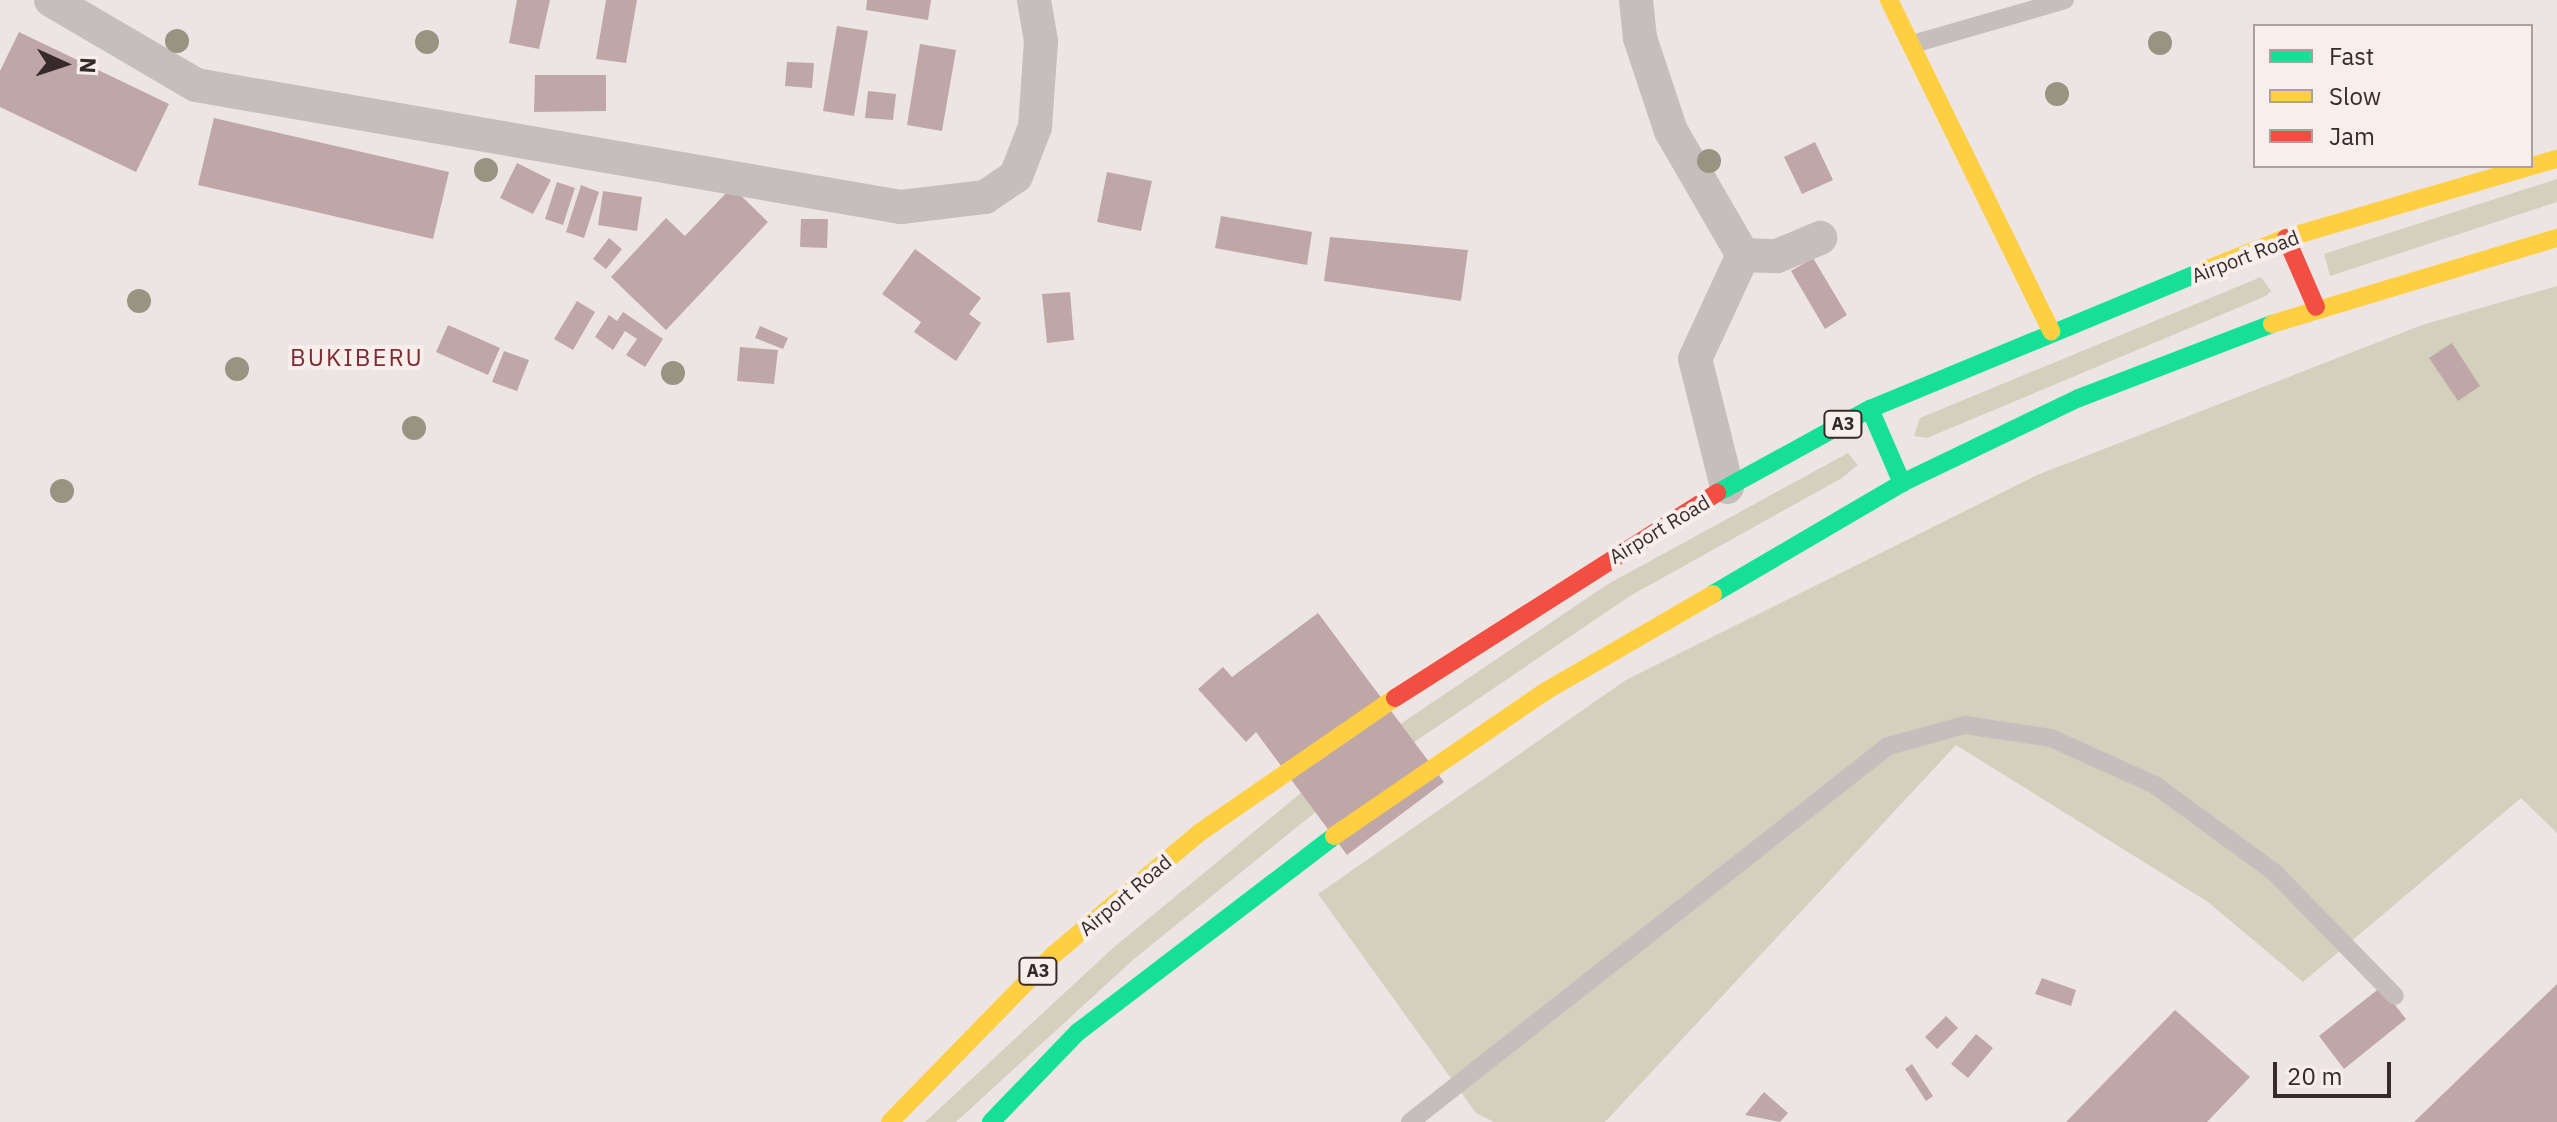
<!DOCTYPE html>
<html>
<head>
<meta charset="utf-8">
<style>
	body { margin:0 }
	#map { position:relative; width:2557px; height:1122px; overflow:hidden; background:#ede5e3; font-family:"IBM Plex Sans",sans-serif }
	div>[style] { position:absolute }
	.green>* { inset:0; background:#d3d0be }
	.building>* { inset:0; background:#bfa7a8 }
	.lane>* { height:18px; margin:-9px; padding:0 9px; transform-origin:9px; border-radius:9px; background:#c6bebc }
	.street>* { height:34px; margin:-17px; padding:0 17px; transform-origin:17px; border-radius:17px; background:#c6bebc }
	.fast>* { height:18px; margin:-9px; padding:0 9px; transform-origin:9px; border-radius:9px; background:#16e098 }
	.slow>* { height:18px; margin:-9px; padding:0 9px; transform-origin:9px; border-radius:9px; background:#ffcf43 }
	.jam>* { height:18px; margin:-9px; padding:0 9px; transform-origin:9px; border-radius:9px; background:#f24e42 }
	.trees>* { width:24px; height:24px; margin:-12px; border-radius:50%; background:#979481 }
	span { translate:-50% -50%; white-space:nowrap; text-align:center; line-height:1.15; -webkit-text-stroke:8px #f8eeeb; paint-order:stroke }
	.shield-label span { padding:2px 6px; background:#f8eeeb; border:2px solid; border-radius:6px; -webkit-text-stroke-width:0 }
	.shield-label { font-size:18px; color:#372a2a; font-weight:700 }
	.street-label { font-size:20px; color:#372a2a }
	.quarter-label { font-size:24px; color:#7e2b32; letter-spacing:2px }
	.legend { position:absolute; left:2253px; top:24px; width:280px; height:144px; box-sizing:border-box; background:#f8eeeb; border:2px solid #aba09e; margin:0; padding:10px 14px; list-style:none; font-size:24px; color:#372a2a }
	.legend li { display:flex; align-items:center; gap:16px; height:40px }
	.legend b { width:40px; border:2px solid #aba09e }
	.north { position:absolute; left:24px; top:24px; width:80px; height:80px; -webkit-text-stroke:6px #f8eeeb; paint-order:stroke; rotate:93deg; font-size:22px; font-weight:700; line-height:32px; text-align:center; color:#372a2a }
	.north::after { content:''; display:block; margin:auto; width:28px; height:36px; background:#372a2a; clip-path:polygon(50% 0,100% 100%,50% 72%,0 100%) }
	.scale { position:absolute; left:2273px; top:1062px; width:118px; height:36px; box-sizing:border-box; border:4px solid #372a2a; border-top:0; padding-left:10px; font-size:24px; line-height:28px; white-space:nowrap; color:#372a2a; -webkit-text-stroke:6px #f8eeeb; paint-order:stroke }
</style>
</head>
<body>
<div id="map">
	<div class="green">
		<i style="clip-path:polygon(2557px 179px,2557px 202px,2330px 276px,2324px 254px)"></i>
		<i style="clip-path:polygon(2261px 277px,2271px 291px,2266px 296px,1927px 438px,1914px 436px,1920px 418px)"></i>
		<i style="clip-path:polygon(2557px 286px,2557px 833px,2521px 798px,2303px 982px,2208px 902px,1956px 745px,1605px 1122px,1494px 1122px,1476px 1113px,1318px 894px,1626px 680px,2037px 475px,2422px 325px)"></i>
		<i style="clip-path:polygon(1848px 453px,1858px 465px,1842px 478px,1630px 596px,1339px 793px,1134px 959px,956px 1122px,925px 1122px,1113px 948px,1313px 783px,1608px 584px)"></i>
	</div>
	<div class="building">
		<i style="clip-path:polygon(517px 0,550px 0,539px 49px,509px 43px)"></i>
		<i style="clip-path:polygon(606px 0,637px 0,626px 63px,596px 59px)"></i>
		<i style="clip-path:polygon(867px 0,931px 0,928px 20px,866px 10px)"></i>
		<i style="clip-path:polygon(837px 26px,868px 31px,854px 116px,823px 111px)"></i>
		<i style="clip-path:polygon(19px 32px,169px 104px,136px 172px,0 107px,0 71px)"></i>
		<i style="clip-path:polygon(920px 44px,956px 50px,942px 131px,907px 125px)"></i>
		<i style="clip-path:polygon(787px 62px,814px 63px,812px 88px,785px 86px)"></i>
		<i style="clip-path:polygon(535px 75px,606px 75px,606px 111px,534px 112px)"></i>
		<i style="clip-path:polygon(868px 91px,896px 94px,893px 120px,865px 118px)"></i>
		<i style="clip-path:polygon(214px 118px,449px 172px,433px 239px,198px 185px)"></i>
		<i style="clip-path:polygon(1815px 142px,1833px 180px,1802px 194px,1784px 157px)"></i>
		<i style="clip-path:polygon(517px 163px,551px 180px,533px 214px,500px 198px)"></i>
		<i style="clip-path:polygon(1107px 172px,1152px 181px,1141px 231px,1097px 222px)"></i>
		<i style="clip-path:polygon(557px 182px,575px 188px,563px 225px,545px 219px)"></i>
		<i style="clip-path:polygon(581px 185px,599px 192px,584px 238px,566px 232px)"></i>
		<i style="clip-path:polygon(732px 187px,768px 222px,666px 330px,611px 277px,666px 218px,685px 236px)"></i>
		<i style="clip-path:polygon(603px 191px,642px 197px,637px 231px,598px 225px)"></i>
		<i style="clip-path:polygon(1221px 216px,1312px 232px,1307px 265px,1215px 248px)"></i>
		<i style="clip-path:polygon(801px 219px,828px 219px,827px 248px,800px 247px)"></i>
		<i style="clip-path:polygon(1330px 237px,1468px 250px,1461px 301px,1324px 281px)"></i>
		<i style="clip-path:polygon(609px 238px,622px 249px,606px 269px,593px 259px)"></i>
		<i style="clip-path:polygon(915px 249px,981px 298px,969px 314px,981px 323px,956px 361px,914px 332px,921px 322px,882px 294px)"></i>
		<i style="clip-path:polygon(1813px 258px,1847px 315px,1825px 329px,1791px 271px)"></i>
		<i style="clip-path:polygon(1070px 292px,1074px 340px,1047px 343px,1042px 294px)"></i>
		<i style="clip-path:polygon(577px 301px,595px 312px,573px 350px,554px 339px)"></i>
		<i style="clip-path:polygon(623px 312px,663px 339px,645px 367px,626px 355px,637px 339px,625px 331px,613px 350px,595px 337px,609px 315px,617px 321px)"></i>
		<i style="clip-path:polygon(448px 325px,500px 348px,488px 375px,436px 352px)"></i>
		<i style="clip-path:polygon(760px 326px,788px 338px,783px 349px,755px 338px)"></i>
		<i style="clip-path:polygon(2452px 343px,2480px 386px,2458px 401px,2429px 358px)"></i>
		<i style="clip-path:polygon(740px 347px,778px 350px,774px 384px,737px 381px)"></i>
		<i style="clip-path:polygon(504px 351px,529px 360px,517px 391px,492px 382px)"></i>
		<i style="clip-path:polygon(1318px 613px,1444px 782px,1347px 855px,1256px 732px,1246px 742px,1198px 689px,1223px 667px,1232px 677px)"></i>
		<i style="clip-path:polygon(2042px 978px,2076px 990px,2071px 1006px,2035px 994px)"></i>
		<i style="clip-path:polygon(2557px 984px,2557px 1122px,2414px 1122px)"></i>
		<i style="clip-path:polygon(2381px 987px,2406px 1019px,2344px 1069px,2319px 1036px)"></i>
		<i style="clip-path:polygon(2175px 1010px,2250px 1077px,2207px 1122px,2066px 1122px)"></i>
		<i style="clip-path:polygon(1946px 1016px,1958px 1028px,1937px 1049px,1925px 1037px)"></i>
		<i style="clip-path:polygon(1976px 1034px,1993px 1048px,1968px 1078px,1951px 1064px)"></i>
		<i style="clip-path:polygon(1912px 1064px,1933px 1096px,1926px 1101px,1905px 1069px)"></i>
		<i style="clip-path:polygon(1764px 1092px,1788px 1113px,1780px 1122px,1745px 1115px)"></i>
	</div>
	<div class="lane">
		<i style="left:1913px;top:44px;width:158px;rotate:-16.1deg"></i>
		<i style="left:1410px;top:1122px;width:608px;rotate:-38.19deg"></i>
		<i style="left:1888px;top:746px;width:80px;rotate:-15.3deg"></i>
		<i style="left:1965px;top:725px;width:87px;rotate:8.6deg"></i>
		<i style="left:2051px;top:738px;width:114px;rotate:24.3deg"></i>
		<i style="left:2155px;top:785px;width:147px;rotate:36.2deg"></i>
		<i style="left:2274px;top:872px;width:173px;rotate:45.7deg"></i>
	</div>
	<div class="street">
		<i style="left:51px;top:0;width:168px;rotate:30.4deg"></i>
		<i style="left:196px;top:85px;width:715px;rotate:9.82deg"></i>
		<i style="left:901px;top:207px;width:85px;rotate:-6.8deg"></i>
		<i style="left:985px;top:197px;width:37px;rotate:-34deg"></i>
		<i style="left:1016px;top:176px;width:53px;rotate:-68.8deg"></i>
		<i style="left:1035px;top:127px;width:86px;rotate:-86deg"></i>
		<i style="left:1041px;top:41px;width:42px;rotate:-99.7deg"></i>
		<i style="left:1636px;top:0;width:38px;rotate:84deg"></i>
		<i style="left:1640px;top:38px;width:98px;rotate:71.6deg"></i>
		<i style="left:1671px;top:131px;width:143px;rotate:59.9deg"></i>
		<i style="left:1727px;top:487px;width:132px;rotate:-104deg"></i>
		<i style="left:1695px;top:359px;width:115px;rotate:-65.2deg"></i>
		<i style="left:1743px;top:255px;width:34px;rotate:2deg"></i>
		<i style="left:1777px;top:256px;width:47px;rotate:-22.7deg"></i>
	</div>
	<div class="fast">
		<i style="left:1870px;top:409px;width:81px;rotate:66.6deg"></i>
		<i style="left:1717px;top:493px;width:175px;rotate:-28.8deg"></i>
		<i style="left:1870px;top:409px;width:357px;rotate:-22.5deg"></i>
		<i style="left:1713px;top:594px;width:219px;rotate:-30.4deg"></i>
		<i style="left:1902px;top:483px;width:196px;rotate:-25.7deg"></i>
		<i style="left:2079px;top:398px;width:207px;rotate:-21deg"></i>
		<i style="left:991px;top:1122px;width:125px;rotate:-46deg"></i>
		<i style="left:1078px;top:1032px;width:322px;rotate:-37.4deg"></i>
	</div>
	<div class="slow">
		<i style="left:1889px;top:0;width:369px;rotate:63.9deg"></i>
		<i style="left:2200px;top:272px;width:92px;rotate:-21.6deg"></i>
		<i style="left:2286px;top:238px;width:282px;rotate:-16.3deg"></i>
		<i style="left:2272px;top:324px;width:298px;rotate:-16.8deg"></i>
		<i style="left:1334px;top:836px;width:257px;rotate:-34.4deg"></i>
		<i style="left:1546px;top:691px;width:193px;rotate:-30.1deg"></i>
		<i style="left:890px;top:1122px;width:232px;rotate:-45.7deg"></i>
		<i style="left:1052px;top:956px;width:192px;rotate:-39.9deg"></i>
		<i style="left:1199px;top:833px;width:238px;rotate:-34.6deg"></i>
	</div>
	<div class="jam">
		<i style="left:2286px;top:238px;width:75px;rotate:66.5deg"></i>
		<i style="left:1395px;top:698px;width:382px;rotate:-32.5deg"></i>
	</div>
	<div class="trees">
		<i style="left:177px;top:41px"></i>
		<i style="left:427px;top:42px"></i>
		<i style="left:2160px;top:43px"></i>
		<i style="left:2057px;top:94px"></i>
		<i style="left:1709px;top:161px"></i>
		<i style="left:486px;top:170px"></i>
		<i style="left:139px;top:301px"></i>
		<i style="left:237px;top:369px"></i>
		<i style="left:673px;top:373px"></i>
		<i style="left:414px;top:428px"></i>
		<i style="left:62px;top:491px"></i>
	</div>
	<div class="shield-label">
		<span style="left:1843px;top:424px">A3</span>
		<span style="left:1038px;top:971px">A3</span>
	</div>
	<div class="street-label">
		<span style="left:2245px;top:256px;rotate:-21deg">Airport Road</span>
		<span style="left:1659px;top:529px;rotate:-31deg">Airport Road</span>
		<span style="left:1125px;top:895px;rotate:-40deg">Airport Road</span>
	</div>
	<div class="quarter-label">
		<span style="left:357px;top:358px">BUKIBERU</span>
	</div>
	<ul class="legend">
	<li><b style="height:10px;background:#16e098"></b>Fast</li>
	<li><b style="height:10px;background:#ffcf43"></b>Slow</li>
	<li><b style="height:10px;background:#f24e42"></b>Jam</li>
	</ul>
	<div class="north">N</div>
	<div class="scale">20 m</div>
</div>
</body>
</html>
